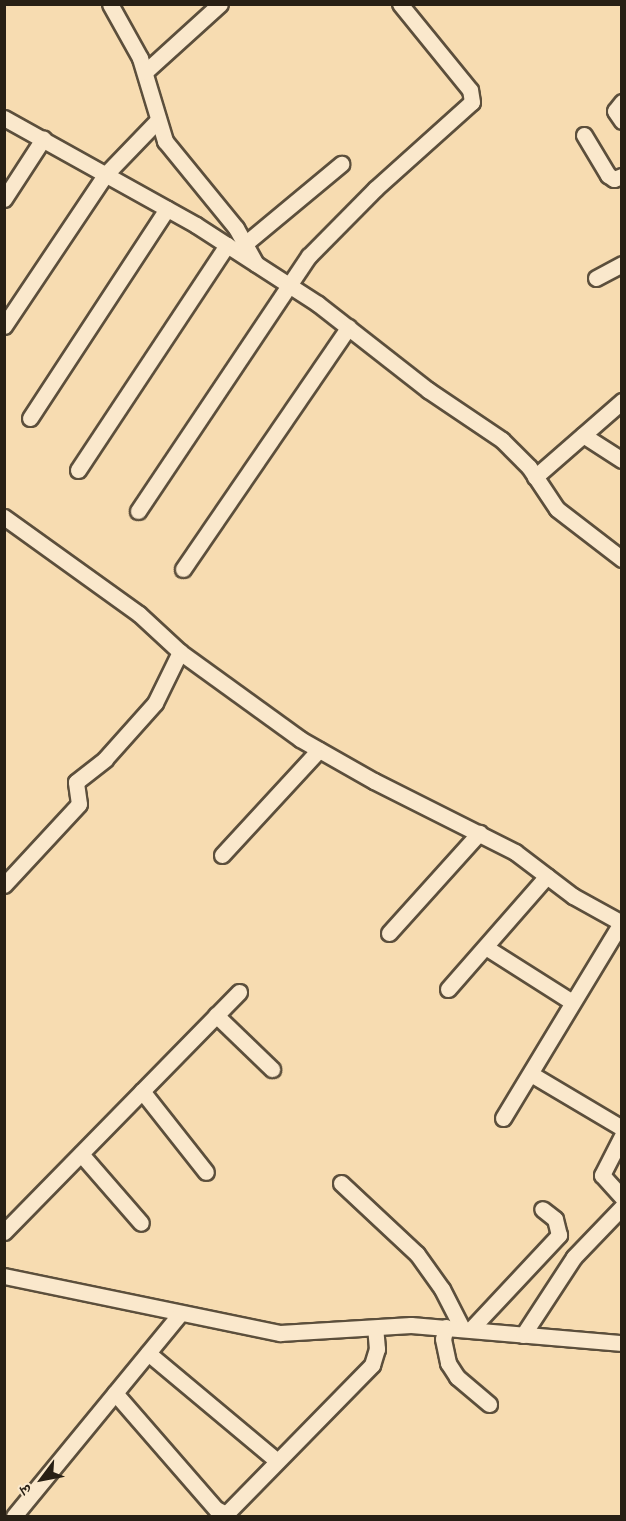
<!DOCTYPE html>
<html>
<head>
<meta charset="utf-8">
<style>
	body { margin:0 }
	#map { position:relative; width:626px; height:1521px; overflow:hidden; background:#f7dcb1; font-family:Vollkorn,"Noto Serif Devanagari",serif }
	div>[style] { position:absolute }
	.roads { filter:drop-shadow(2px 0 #5c4f3c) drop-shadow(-2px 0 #5c4f3c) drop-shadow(0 2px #5c4f3c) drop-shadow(0 -2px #5c4f3c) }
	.minor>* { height:15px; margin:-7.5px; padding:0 7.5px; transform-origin:7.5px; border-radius:7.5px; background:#fae8cc }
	span { translate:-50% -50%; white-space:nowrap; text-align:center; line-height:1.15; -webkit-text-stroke:4.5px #fae8cc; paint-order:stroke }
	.frame { position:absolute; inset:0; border:6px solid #282015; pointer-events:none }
	.north { position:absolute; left:12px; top:1449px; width:60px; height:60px; -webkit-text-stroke:4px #fae8cc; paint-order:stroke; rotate:238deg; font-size:16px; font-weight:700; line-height:24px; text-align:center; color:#282015 }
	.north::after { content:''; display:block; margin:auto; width:21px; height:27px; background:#282015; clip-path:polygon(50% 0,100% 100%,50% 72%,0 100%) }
</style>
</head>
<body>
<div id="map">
	<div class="roads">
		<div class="minor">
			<i style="left:110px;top:4px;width:62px;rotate:60.9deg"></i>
			<i style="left:140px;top:58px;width:87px;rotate:73.2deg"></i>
			<i style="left:165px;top:141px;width:112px;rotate:50.8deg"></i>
			<i style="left:236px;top:228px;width:41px;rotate:60.9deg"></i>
			<i style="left:145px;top:72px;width:101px;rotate:-42.2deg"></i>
			<i style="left:622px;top:102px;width:11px;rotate:128deg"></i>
			<i style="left:615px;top:111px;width:12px;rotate:55deg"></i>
			<i style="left:4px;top:118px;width:220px;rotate:29.1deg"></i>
			<i style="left:196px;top:225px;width:145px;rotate:32.9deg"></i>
			<i style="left:318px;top:304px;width:140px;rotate:38deg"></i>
			<i style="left:428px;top:390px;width:89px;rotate:34deg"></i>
			<i style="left:502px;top:440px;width:38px;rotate:45deg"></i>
			<i style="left:529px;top:467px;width:50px;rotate:56.3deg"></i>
			<i style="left:557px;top:509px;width:82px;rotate:37.6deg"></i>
			<i style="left:584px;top:135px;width:47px;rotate:59deg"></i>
			<i style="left:608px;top:175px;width:7px;rotate:34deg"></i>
			<i style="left:614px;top:179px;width:9px;rotate:-21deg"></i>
			<i style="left:4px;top:199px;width:72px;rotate:-57deg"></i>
			<i style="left:246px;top:243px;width:124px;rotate:-39.7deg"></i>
			<i style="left:596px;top:278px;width:30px;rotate:-28deg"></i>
			<i style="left:4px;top:326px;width:182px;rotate:-56.2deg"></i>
			<i style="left:105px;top:175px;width:75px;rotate:-46.1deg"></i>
			<i style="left:30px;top:418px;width:250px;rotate:-56.8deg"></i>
			<i style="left:583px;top:435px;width:46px;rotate:32.7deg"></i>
			<i style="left:78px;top:470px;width:270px;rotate:-56.5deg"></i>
			<i style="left:535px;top:477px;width:116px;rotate:-41.1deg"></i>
			<i style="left:138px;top:511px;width:307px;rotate:-56.2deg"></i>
			<i style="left:309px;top:256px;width:94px;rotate:-45.4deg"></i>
			<i style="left:375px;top:189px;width:130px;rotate:-41.9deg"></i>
			<i style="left:472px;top:102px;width:12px;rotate:-99deg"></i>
			<i style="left:470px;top:90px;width:111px;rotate:-129.1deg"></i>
			<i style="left:4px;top:517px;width:166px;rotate:35.7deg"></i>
			<i style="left:139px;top:614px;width:56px;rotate:42.8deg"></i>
			<i style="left:180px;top:652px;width:148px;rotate:35.9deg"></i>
			<i style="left:300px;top:739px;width:85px;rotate:29.6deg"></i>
			<i style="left:374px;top:781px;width:158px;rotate:26.7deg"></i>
			<i style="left:515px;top:852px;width:73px;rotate:37.2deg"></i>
			<i style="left:573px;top:896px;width:56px;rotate:28.9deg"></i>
			<i style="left:183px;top:569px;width:293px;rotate:-55.6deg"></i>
			<i style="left:222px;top:855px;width:143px;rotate:-47.3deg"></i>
			<i style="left:4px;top:885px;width:110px;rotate:-47.2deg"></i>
			<i style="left:79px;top:804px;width:22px;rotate:-98deg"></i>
			<i style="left:76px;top:782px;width:37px;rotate:-38deg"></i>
			<i style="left:105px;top:759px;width:75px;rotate:-48.2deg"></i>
			<i style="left:155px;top:703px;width:57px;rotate:-63.9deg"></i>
			<i style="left:389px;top:933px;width:135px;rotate:-48deg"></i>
			<i style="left:487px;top:948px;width:101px;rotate:32.4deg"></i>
			<i style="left:448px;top:989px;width:150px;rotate:-48.8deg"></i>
			<i style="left:216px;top:1015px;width:78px;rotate:44deg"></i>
			<i style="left:531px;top:1074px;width:106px;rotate:30.7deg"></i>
			<i style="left:142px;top:1091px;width:103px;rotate:51.7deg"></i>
			<i style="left:503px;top:1118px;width:228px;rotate:-58.8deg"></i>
			<i style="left:622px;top:1136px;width:44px;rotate:117.1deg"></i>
			<i style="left:602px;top:1175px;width:30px;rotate:48deg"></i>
			<i style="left:81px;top:1154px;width:91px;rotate:49deg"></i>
			<i style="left:341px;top:1183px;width:104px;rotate:43.1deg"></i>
			<i style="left:417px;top:1254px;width:43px;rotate:54.5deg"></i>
			<i style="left:442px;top:1289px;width:44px;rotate:62.9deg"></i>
			<i style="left:4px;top:1232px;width:336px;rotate:-45.6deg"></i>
			<i style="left:4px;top:1276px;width:282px;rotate:11.7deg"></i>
			<i style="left:280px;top:1333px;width:131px;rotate:-3.5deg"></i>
			<i style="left:411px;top:1325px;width:212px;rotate:4.9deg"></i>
			<i style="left:446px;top:1327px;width:12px;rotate:104deg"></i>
			<i style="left:443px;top:1339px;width:25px;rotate:78deg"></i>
			<i style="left:448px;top:1363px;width:17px;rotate:57deg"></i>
			<i style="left:457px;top:1377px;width:42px;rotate:40.2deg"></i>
			<i style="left:471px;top:1329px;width:129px;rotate:-46.9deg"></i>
			<i style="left:559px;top:1235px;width:16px;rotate:-104deg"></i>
			<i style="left:555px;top:1219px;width:16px;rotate:-142deg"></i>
			<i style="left:523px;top:1335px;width:93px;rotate:-56.8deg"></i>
			<i style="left:574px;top:1257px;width:69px;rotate:-46.2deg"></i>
			<i style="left:148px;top:1353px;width:168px;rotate:39.9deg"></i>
			<i style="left:115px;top:1393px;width:154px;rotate:49deg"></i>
			<i style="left:216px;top:1509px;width:11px;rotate:27deg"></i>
			<i style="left:226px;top:1514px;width:209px;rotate:-45.6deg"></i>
			<i style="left:372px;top:1365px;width:17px;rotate:-73deg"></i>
			<i style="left:377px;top:1349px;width:21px;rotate:-95deg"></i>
			<i style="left:14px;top:1516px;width:261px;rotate:-50.6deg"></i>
		</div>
	</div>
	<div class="frame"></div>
	<div class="north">उ</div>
</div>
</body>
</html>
